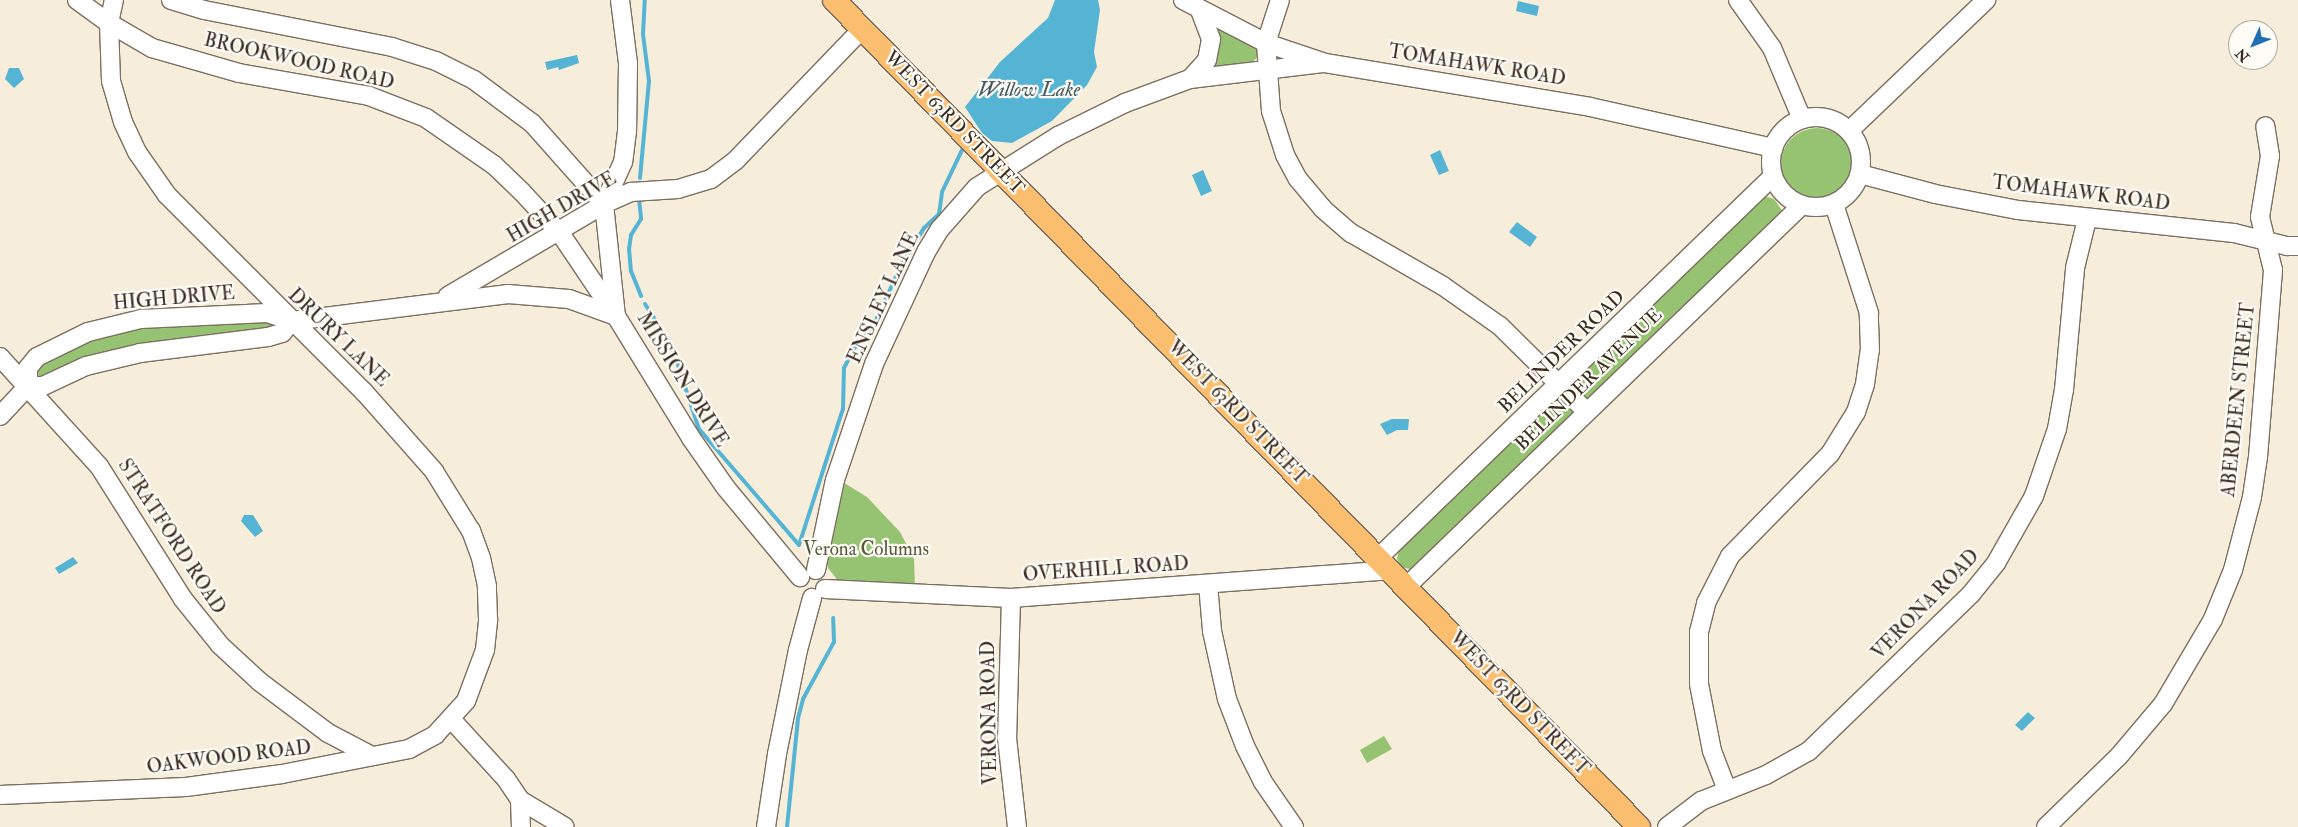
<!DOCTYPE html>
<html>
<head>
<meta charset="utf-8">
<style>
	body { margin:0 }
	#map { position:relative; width:2298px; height:827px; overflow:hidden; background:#f6edda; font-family:"IM FELL Double Pica",serif }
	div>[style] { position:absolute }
	.green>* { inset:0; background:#96c371 }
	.round { border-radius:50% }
	.water>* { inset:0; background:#55b4d4 }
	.stream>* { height:4px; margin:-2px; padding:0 2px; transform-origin:2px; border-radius:2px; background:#55b4d4 }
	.roads { filter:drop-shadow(1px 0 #7c6e60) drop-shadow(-1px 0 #7c6e60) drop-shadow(0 1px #7c6e60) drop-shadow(0 -1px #7c6e60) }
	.minor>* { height:18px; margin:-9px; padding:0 9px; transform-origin:9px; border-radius:9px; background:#fff }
	.minor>.ring { margin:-9px; padding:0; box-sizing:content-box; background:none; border:18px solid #fff; border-radius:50% }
	.major>* { height:22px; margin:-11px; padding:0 11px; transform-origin:11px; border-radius:11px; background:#fbbd6e }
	span { translate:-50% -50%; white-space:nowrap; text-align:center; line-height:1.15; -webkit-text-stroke:4.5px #fdfcf7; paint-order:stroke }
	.street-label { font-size:19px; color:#3b2a1e }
	.park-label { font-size:19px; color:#565837 }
	.water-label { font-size:20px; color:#445a5e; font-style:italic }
	.north { position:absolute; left:2228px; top:20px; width:50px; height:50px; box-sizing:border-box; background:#fdfcf7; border:1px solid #afa8a0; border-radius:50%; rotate:226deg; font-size:14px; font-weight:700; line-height:20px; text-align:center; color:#3b2a1e }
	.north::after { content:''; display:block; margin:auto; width:18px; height:22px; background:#1f6fb2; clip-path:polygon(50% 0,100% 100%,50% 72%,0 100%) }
</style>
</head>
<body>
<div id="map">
	<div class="green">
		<i style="clip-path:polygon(1219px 29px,1257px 47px,1257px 58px,1252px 62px,1217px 66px,1214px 62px)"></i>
		<i class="round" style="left:1781px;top:128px;width:72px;height:72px"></i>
		<i style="clip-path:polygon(1764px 196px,1774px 199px,1783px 212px,1590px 400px,1583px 396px,1574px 385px,1574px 380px)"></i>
		<i style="clip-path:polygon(276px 320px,282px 326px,45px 379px,35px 375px,38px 366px,59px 351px,120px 329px)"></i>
		<i style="clip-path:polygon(1556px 398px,1564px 400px,1575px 415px,1414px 570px,1401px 567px,1397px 559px,1399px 548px)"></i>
		<i style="clip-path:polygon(841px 481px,867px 497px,900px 532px,914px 559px,915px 589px,840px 583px,828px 568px,827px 555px)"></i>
		<i style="clip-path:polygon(1384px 736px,1392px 749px,1367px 763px,1360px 750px)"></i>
	</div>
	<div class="water">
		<i style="clip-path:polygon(1055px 0,1098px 0,1100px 10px,1094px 52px,1097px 67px,1087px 85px,1052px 121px,1012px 143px,992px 141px,982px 133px,965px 107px,1000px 62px,1048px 18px)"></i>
		<i style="clip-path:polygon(1518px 1px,1539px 6px,1537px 16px,1516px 11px)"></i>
		<i style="clip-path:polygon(577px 55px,579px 63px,559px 70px,558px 67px,547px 70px,545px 62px)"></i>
		<i style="clip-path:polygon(9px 68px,19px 68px,24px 79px,14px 88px,5px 79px)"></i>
		<i style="clip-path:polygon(1440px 150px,1449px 171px,1439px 175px,1430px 155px)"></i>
		<i style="clip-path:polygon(1203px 170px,1212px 191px,1201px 196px,1192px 175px)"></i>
		<i style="clip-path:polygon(1517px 222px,1537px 237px,1530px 247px,1509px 232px)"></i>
		<i style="clip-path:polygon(1392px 419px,1409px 419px,1408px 430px,1397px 430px,1387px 435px,1380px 424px)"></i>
		<i style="clip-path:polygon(244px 515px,253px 515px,263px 531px,255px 537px,241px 521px)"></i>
		<i style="clip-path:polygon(73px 557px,78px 563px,59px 574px,55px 568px)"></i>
		<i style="clip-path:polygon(2028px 712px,2035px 718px,2022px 731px,2015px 725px)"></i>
	</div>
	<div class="stream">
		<i style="left:640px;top:178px;width:97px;rotate:-84.7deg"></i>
		<i style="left:649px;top:81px;width:47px;rotate:-97.3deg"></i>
		<i style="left:643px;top:34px;width:34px;rotate:-87deg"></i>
		<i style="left:639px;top:199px;width:20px;rotate:84deg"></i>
		<i style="left:641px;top:219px;width:19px;rotate:122deg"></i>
		<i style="left:631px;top:235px;width:14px;rotate:98deg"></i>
		<i style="left:629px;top:249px;width:22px;rotate:85deg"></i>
		<i style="left:631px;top:271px;width:27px;rotate:68deg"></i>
		<i style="left:645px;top:304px;width:48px;rotate:57deg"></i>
		<i style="left:671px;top:344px;width:89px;rotate:71.8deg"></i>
		<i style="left:699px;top:429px;width:153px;rotate:49.2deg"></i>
		<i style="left:799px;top:545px;width:143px;rotate:-72.1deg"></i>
		<i style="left:843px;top:409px;width:41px;rotate:-88.6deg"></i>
		<i style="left:844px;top:368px;width:20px;rotate:-63deg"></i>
		<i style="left:853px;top:350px;width:33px;rotate:-51deg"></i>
		<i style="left:874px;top:324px;width:64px;rotate:-65deg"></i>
		<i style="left:901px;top:266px;width:44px;rotate:-58.8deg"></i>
		<i style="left:924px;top:228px;width:21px;rotate:-43deg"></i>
		<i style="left:939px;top:214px;width:22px;rotate:-82deg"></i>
		<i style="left:942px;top:192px;width:47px;rotate:-64.5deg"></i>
		<i style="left:787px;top:827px;width:110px;rotate:-84.2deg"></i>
		<i style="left:798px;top:718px;width:20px;rotate:-75deg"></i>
		<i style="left:803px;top:699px;width:65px;rotate:-61.5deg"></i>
		<i style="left:834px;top:642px;width:24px;rotate:-92deg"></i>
	</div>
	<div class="roads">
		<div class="minor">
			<i style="left:77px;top:0;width:39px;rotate:36deg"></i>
			<i style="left:109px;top:23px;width:50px;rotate:30.2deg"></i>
			<i style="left:152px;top:48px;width:91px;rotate:16deg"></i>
			<i style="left:239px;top:73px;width:132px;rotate:10deg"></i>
			<i style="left:369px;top:96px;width:61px;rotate:21.1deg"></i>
			<i style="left:426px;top:118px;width:83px;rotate:34.7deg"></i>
			<i style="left:494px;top:165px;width:39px;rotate:44deg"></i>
			<i style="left:522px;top:192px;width:56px;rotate:47.2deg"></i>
			<i style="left:560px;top:233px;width:100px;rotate:56deg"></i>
			<i style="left:171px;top:0;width:34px;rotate:17deg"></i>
			<i style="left:204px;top:10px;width:192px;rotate:11.1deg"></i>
			<i style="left:392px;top:47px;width:46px;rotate:17.7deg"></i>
			<i style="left:436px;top:61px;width:42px;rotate:26.6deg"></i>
			<i style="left:474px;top:80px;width:72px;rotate:36.6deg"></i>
			<i style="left:532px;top:123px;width:108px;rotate:48.4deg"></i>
			<i style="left:620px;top:0;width:64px;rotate:82.8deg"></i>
			<i style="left:628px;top:63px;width:68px;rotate:90.8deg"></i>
			<i style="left:627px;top:131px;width:31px;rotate:97deg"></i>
			<i style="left:623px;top:162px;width:46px;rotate:114.3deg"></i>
			<i style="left:604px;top:204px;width:113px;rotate:83.9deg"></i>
			<i style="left:616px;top:316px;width:143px;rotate:58.4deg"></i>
			<i style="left:691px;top:438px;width:61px;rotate:55deg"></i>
			<i style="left:726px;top:488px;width:116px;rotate:50.3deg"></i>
			<i style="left:1183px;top:0;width:93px;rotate:27.4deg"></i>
			<i style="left:1266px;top:43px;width:62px;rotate:18.7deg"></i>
			<i style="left:1325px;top:63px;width:269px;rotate:9.4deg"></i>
			<i style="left:1590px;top:107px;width:188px;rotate:12.6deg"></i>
			<i style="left:1280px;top:0;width:45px;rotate:108deg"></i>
			<i style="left:1266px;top:43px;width:68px;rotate:85.8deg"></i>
			<i style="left:1271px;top:111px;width:46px;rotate:72.3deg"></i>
			<i style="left:1285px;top:155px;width:27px;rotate:62deg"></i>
			<i style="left:1298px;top:179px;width:39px;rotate:50deg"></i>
			<i style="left:1323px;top:209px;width:37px;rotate:41deg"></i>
			<i style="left:1351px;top:233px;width:106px;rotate:29.9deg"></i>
			<i style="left:1443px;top:286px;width:70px;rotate:35.1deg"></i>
			<i style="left:1500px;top:326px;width:122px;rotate:44.7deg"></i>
			<i style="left:1738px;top:0;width:59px;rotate:54.7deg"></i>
			<i style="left:1772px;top:48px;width:77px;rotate:67.1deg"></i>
			<i style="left:1190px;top:79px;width:25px;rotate:-48deg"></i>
			<i style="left:1207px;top:60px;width:21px;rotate:-79deg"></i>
			<i style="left:1211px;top:39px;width:30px;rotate:-111deg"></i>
			<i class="ring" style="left:1771px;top:117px;width:72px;height:72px"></i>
			<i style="left:1849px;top:131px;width:190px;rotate:-43.7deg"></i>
			<i style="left:1860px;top:174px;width:78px;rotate:14.9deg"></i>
			<i style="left:1935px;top:194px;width:85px;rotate:10.9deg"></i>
			<i style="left:2018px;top:210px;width:217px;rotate:6.1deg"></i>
			<i style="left:2234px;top:233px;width:55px;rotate:13.8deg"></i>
			<i style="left:2287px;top:246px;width:11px"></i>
			<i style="left:448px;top:296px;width:181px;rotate:-30.5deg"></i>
			<i style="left:604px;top:204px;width:30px;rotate:-24deg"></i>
			<i style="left:631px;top:192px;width:47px;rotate:-3.7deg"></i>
			<i style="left:678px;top:189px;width:34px;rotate:-17deg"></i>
			<i style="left:711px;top:179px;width:31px;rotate:-37deg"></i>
			<i style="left:736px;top:160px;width:182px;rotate:-46.1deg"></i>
			<i style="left:0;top:357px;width:147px;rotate:47.8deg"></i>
			<i style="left:99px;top:466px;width:157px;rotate:57.7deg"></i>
			<i style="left:183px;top:599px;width:59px;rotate:51.2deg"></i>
			<i style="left:220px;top:645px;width:54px;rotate:42.8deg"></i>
			<i style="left:260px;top:682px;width:85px;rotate:36.9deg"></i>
			<i style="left:328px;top:733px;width:50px;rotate:27.6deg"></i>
			<i style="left:28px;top:386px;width:15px"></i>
			<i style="left:43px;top:386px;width:47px;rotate:-24.9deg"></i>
			<i style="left:86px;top:366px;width:56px;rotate:-13.5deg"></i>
			<i style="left:140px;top:353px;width:129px;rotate:-7.1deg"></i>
			<i style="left:268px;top:337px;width:15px;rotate:-16deg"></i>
			<i style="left:282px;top:333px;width:16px;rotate:-50deg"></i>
			<i style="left:0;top:416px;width:41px;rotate:-47deg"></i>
			<i style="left:28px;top:386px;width:18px;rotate:-90deg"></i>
			<i style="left:28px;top:368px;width:14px;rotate:-51deg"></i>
			<i style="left:37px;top:357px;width:57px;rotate:-26.1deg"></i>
			<i style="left:88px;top:332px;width:55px;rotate:-13.8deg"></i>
			<i style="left:141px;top:319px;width:126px;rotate:-2.7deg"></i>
			<i style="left:267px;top:313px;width:26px;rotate:18deg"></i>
			<i style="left:292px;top:321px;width:218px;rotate:-7.1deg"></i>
			<i style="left:508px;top:294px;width:61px;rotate:4.7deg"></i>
			<i style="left:569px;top:299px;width:50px;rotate:19.9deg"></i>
			<i style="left:1378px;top:558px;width:549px;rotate:-44.04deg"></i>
			<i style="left:816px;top:570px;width:92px;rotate:-78.1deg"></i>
			<i style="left:835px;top:480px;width:122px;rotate:-71.4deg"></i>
			<i style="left:874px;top:364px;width:123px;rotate:-65.1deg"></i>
			<i style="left:926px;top:252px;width:27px;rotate:-59deg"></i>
			<i style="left:940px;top:229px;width:56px;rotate:-48.6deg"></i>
			<i style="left:977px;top:187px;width:96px;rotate:-32.2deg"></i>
			<i style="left:1058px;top:136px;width:75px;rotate:-26.2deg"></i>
			<i style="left:1125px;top:103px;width:69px;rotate:-20.3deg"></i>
			<i style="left:1190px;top:79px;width:136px;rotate:-6.8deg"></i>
			<i style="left:1208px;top:584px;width:47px;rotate:85.1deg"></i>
			<i style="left:1212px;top:631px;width:70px;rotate:77.6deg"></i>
			<i style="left:1227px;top:699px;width:50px;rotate:69deg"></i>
			<i style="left:1245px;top:746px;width:40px;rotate:63.4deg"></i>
			<i style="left:1263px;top:782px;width:55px;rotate:55.4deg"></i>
			<i style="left:1406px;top:587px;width:550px;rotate:-43.97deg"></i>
			<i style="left:825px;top:589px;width:186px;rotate:2.8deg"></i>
			<i style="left:1011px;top:598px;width:379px;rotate:-4.2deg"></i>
			<i style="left:1011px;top:598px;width:140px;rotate:91.6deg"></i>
			<i style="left:1007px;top:738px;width:90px;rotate:83.6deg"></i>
			<i style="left:451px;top:719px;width:81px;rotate:47.5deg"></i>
			<i style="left:506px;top:779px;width:25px;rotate:56deg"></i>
			<i style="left:520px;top:800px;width:52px;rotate:31deg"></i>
			<i style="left:1727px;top:790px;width:42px;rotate:-111deg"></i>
			<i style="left:1712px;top:751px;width:68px;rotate:-101deg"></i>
			<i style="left:1699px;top:684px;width:52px;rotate:-90deg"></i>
			<i style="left:1699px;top:632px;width:30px;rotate:-76deg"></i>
			<i style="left:1706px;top:603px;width:53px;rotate:-62.9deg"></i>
			<i style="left:1730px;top:556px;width:143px;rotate:-45.6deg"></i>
			<i style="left:1830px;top:454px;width:49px;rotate:-58.2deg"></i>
			<i style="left:1856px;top:412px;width:29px;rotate:-72deg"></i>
			<i style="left:1865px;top:384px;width:34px;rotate:-82deg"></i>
			<i style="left:1870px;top:350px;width:37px;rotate:-92deg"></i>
			<i style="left:1869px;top:313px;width:114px;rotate:-107.8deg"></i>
			<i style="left:0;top:795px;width:186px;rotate:-2.5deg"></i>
			<i style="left:186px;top:787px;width:97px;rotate:-7.7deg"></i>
			<i style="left:282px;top:774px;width:129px;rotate:-11.1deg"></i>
			<i style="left:409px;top:749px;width:30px;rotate:-28deg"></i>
			<i style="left:435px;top:735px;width:46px;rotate:-47.6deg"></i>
			<i style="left:466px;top:701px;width:54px;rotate:-69.6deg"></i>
			<i style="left:485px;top:650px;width:31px;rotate:-84deg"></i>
			<i style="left:488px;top:619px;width:33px;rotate:-92deg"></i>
			<i style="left:487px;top:586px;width:29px;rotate:-102deg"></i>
			<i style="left:481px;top:558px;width:29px;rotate:-110deg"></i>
			<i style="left:471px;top:531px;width:70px;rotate:-121.7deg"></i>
			<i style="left:434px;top:471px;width:106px;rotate:-131.5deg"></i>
			<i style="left:364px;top:392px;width:279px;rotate:-135deg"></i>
			<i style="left:167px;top:195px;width:52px;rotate:-124.9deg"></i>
			<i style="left:137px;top:152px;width:33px;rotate:-115deg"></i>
			<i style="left:123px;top:122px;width:43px;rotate:-106.3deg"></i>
			<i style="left:111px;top:81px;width:58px;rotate:-92deg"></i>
			<i style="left:109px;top:23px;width:24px;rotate:-78deg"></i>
			<i style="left:520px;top:800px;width:27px;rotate:88deg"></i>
			<i style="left:766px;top:827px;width:74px;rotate:-81.4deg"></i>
			<i style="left:777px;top:754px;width:106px;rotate:-78.6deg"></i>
			<i style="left:798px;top:650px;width:54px;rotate:-74.9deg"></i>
			<i style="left:1667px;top:827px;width:43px;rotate:-37.4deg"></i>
			<i style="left:1701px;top:801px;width:70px;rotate:-21.8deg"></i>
			<i style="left:1766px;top:775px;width:49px;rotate:-29.2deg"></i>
			<i style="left:1809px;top:751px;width:226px;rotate:-44.1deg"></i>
			<i style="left:1971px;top:594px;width:40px;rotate:-51deg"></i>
			<i style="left:1996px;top:563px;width:77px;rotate:-60.4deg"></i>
			<i style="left:2034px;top:496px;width:71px;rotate:-71.1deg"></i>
			<i style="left:2057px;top:429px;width:40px;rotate:-80deg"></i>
			<i style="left:2064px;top:390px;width:122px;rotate:-84.8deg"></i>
			<i style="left:2075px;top:268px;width:50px;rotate:-76.2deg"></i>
			<i style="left:2046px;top:827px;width:102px;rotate:-44.2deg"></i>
			<i style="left:2119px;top:756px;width:68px;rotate:-49.8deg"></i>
			<i style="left:2163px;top:704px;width:99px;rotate:-59.5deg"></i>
			<i style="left:2213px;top:619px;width:53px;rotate:-67.8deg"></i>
			<i style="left:2233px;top:570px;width:75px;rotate:-75.4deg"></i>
			<i style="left:2252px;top:497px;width:40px;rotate:-81.5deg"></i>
			<i style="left:2258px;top:457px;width:188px;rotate:-85.4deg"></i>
			<i style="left:2273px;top:270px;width:55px;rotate:-103.8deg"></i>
			<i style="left:2260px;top:217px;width:62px;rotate:-80.7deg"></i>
			<i style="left:2270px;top:156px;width:30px;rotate:-99deg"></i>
		</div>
		<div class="major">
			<i style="left:834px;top:0;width:1154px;rotate:45.77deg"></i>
		</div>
	</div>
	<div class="street-label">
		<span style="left:299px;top:62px;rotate:13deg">BROOKWOOD ROAD</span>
		<span style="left:1477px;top:66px;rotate:9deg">TOMAHAWK ROAD</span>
		<span style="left:954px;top:123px;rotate:46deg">WEST 63RD STREET</span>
		<span style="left:2081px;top:194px;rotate:7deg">TOMAHAWK ROAD</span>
		<span style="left:562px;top:208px;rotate:-30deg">HIGH DRIVE</span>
		<span style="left:884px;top:298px;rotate:-65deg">ENSLEY LANE</span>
		<span style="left:174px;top:299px;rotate:-5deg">HIGH DRIVE</span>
		<span style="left:338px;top:338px;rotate:44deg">DRURY LANE</span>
		<span style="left:1562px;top:352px;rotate:-44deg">BELINDER ROAD</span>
		<span style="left:682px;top:380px;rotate:58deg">MISSION DRIVE</span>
		<span style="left:1589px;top:380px;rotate:-44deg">BELINDER AVENUE</span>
		<span style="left:2239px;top:400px;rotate:-84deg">ABERDEEN STREET</span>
		<span style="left:1237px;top:413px;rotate:46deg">WEST 63RD STREET</span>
		<span style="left:171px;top:537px;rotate:57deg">STRATFORD ROAD</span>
		<span style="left:1106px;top:570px;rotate:-4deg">OVERHILL ROAD</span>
		<span style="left:1926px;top:605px;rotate:-46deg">VERONA ROAD</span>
		<span style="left:1519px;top:704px;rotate:46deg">WEST 63RD STREET</span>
		<span style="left:990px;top:713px;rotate:-91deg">VERONA ROAD</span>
		<span style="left:229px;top:758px;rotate:-7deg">OAKWOOD ROAD</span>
	</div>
	<div class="park-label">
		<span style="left:866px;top:550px">Verona Columns</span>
	</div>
	<div class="water-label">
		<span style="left:1029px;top:89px">Willow Lake</span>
	</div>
	<div class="north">N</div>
</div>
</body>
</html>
